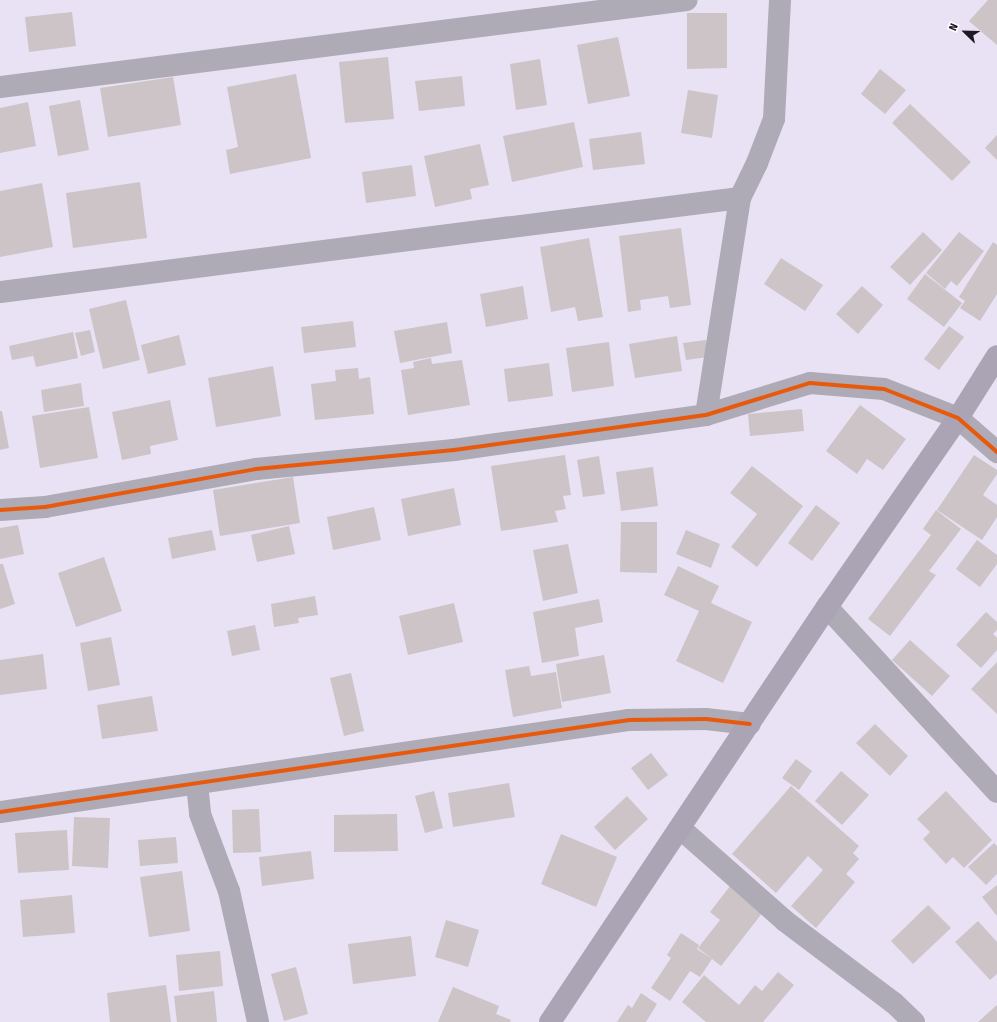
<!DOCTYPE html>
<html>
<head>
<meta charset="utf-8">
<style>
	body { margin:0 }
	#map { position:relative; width:997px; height:1022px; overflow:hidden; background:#e8e2f4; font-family:"Fira Sans Condensed",sans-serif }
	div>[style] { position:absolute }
	.building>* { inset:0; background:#ccc4c7 }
	.minor>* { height:22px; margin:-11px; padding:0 11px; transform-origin:11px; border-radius:11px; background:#aeaab6 }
	.trunk>* { height:22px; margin:-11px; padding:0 11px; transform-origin:11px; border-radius:11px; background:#aaa4b5 }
	.cycleway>* { height:4px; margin:-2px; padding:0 2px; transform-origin:2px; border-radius:2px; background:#e8590c }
	span { translate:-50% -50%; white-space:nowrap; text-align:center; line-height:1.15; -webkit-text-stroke:4px #fff; paint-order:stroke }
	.north { position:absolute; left:945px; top:12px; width:40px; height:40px; -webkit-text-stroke:3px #fff; paint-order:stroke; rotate:293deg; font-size:11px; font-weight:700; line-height:16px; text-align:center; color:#1e1a25 }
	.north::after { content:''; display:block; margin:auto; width:14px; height:18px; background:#1e1a25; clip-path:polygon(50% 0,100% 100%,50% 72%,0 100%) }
</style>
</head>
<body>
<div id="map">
	<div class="building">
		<i style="clip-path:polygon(988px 0,997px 0,997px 45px,969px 21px)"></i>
		<i style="clip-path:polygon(72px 12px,76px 46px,29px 52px,25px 17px)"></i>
		<i style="clip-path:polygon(687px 13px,727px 13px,727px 68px,687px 69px)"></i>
		<i style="clip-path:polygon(618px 37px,630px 96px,588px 104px,577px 45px)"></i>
		<i style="clip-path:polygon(388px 57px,394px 119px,345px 123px,339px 62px)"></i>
		<i style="clip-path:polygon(540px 59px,547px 105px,516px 110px,510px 64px)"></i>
		<i style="clip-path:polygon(880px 69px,906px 90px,885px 114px,861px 94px)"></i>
		<i style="clip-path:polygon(296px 74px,311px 158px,230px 174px,226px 150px,238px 147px,227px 87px)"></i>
		<i style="clip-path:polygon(462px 76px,465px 106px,419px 111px,415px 81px)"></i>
		<i style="clip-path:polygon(173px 77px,181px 125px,108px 137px,100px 88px)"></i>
		<i style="clip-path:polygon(688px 90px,718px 95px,712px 138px,681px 133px)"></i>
		<i style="clip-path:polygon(80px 100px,89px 150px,58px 156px,49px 106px)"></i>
		<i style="clip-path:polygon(28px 102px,36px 146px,0 153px,0 108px)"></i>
		<i style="clip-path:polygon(910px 104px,971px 162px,952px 181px,892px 123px)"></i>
		<i style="clip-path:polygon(574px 122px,583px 167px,512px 182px,503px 136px)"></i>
		<i style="clip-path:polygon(641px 132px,645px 164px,593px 170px,589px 139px)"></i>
		<i style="clip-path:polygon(997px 135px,997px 160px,985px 148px)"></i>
		<i style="clip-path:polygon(480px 144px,489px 185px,470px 189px,472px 199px,435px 207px,424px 156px)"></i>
		<i style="clip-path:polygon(412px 165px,416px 196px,366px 203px,362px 172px)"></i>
		<i style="clip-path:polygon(140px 182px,147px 238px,73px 248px,66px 193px)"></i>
		<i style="clip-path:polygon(42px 183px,53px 247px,0 257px,0 191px)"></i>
		<i style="clip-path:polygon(681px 228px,691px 305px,670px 308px,668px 296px,640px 300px,641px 310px,628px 312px,619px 236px)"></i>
		<i style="clip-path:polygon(923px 232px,942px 250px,910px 285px,890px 267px)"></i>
		<i style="clip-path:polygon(959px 232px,984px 251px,957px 286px,951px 281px,945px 289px,926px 273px)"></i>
		<i style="clip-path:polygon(589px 238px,603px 317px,578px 321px,575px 307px,551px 312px,540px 247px)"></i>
		<i style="clip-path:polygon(993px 242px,997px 245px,997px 294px,980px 321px,960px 308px,965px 301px,959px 297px)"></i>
		<i style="clip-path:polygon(781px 258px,823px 285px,805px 311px,764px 284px)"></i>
		<i style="clip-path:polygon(925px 274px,962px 303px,944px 327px,907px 299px)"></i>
		<i style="clip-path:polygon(523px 286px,528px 319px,486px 327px,480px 294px)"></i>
		<i style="clip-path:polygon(862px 286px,883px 305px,858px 334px,836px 314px)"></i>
		<i style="clip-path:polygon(126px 300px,140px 360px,103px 369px,89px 309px)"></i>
		<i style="clip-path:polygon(353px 321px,356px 347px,304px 353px,301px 327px)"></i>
		<i style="clip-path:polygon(447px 322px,452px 353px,400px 363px,394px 331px)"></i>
		<i style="clip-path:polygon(949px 326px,964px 337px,939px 370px,924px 359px)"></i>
		<i style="clip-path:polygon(90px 330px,95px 352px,81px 356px,75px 333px)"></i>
		<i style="clip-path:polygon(73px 332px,78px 358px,36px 367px,31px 347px,33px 356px,12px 360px,9px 346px)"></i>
		<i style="clip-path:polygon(179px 335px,186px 365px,148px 374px,141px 345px)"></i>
		<i style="clip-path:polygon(677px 336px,682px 371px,635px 378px,629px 344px)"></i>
		<i style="clip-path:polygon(706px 340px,708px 357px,686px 360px,683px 343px)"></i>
		<i style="clip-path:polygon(609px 342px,614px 386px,572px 392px,566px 348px)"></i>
		<i style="clip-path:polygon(431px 358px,432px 364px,462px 360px,470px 405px,408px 415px,401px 370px,414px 368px,413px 362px)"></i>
		<i style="clip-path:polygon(549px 363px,553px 396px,508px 402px,504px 369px)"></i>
		<i style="clip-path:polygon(273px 366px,281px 416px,216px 427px,208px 378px)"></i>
		<i style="clip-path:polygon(358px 368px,359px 379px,370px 377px,374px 414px,315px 420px,311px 384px,336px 381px,335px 370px)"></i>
		<i style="clip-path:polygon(81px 383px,84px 406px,44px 412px,41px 390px)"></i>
		<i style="clip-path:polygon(170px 400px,178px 440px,150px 446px,151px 454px,122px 460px,112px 412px)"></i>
		<i style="clip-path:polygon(860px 405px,906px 439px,883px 470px,867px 459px,857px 474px,826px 451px)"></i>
		<i style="clip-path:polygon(89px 407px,98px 458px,40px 468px,32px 416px)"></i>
		<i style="clip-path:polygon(802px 409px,804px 431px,750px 436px,748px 414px)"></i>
		<i style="clip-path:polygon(0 411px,2px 411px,9px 448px,0 450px)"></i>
		<i style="clip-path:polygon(565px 455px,571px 495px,563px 496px,566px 509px,555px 511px,558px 522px,501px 531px,491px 466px)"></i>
		<i style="clip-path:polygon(974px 455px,997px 470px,997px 474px,983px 495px,997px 505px,997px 517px,982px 540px,937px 510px)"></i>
		<i style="clip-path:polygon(599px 456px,605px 494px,583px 497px,577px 460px)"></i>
		<i style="clip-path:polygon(752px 466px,803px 506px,757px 567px,731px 547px,757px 514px,730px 493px)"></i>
		<i style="clip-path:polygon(653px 467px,658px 506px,621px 511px,616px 472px)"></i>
		<i style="clip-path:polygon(293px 477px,300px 523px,220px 536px,213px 490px)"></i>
		<i style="clip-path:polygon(454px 488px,461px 525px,408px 536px,401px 499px)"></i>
		<i style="clip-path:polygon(816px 505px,840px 523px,812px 561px,788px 543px)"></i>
		<i style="clip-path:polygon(374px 507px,381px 540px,333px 550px,327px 517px)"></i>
		<i style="clip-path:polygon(936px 510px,961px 529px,929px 571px,936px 575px,890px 636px,868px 619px,931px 535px,923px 529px)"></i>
		<i style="clip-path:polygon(621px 522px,657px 522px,657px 573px,620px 572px)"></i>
		<i style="clip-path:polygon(18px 525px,24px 554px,0 559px,0 528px)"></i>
		<i style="clip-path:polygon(289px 526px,295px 554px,257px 562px,251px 535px)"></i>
		<i style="clip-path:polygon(212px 530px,216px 550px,172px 559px,168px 538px)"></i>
		<i style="clip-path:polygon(686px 530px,720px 544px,711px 568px,676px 554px)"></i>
		<i style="clip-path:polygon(977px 540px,997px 555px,997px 564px,980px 587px,956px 569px)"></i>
		<i style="clip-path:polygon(568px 544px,578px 593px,543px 601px,533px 550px)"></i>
		<i style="clip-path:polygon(104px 557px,122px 611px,76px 627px,58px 573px)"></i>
		<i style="clip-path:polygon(0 564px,3px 564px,15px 604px,0 609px)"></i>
		<i style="clip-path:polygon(678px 566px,719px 586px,711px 603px,752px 622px,723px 683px,676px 661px,699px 611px,664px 595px)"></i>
		<i style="clip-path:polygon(315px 596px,318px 615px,298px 618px,299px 623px,274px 627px,271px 604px)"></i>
		<i style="clip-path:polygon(599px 599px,603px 622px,575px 628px,579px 656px,542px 663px,533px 612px)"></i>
		<i style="clip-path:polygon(454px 603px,463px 642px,408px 655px,399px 616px)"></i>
		<i style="clip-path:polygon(986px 612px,997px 622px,997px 630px,993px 634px,997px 638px,997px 650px,981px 668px,956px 645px)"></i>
		<i style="clip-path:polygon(255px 625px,260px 650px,232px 656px,227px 631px)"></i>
		<i style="clip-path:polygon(111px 637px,120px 685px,88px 691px,80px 643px)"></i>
		<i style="clip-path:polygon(910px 640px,950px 676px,932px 696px,892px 660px)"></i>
		<i style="clip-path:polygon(43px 654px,47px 689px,0 695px,0 660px)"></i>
		<i style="clip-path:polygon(604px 655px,611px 693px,562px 702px,556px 664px)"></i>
		<i style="clip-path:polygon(997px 662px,997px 714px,971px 689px)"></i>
		<i style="clip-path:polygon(529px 666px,531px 676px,556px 672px,562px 708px,513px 717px,505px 670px)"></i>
		<i style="clip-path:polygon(351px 673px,364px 731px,344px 736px,330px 678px)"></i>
		<i style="clip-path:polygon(152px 696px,158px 731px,102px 739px,97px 705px)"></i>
		<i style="clip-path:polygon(875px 724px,908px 756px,890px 776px,856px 743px)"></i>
		<i style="clip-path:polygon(651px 753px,668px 775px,648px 790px,631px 768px)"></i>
		<i style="clip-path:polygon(796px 759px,812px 771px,799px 790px,782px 778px)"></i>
		<i style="clip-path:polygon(841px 771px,869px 795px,842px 825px,815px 801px)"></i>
		<i style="clip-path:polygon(509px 783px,515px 817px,453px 827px,448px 793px)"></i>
		<i style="clip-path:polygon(791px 786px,859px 846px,853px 853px,859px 859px,846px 874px,855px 882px,816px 928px,791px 906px,823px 870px,808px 856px,776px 893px,732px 854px)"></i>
		<i style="clip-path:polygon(434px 791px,443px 828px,425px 833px,415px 796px)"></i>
		<i style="clip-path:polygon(946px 791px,992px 840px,964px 868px,953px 857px,946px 864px,923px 839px,930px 832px,917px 819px)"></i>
		<i style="clip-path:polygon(627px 796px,648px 819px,615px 850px,594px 827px)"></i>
		<i style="clip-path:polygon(259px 809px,261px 852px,233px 853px,232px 810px)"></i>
		<i style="clip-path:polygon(397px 814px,398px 851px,334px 852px,334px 815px)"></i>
		<i style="clip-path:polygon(74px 817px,110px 818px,108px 868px,72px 866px)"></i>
		<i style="clip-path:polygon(67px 830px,69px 870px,18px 873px,15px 833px)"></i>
		<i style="clip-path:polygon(561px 834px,617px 857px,596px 907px,541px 884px)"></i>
		<i style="clip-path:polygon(176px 837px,178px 863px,140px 866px,138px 840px)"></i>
		<i style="clip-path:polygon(994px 843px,997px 846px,997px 874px,986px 885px,968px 867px)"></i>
		<i style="clip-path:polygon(311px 851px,314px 879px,262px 886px,259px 857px)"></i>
		<i style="clip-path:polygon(182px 871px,190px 931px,149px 937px,140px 877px)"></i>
		<i style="clip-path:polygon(997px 885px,997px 916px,982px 897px)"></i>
		<i style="clip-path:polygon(730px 886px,763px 912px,721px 966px,698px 948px,720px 920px,710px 912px)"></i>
		<i style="clip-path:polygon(72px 895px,75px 933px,23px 937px,20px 900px)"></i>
		<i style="clip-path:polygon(928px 905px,951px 928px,913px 964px,891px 941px)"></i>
		<i style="clip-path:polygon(446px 920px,479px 930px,468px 967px,435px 957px)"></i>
		<i style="clip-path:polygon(978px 921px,997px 942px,997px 974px,990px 980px,955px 942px)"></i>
		<i style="clip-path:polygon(681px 933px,699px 945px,697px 949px,712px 959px,700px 977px,690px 971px,670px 1001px,651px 988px,671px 958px,667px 955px)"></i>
		<i style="clip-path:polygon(411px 936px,416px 976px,353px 984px,348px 944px)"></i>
		<i style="clip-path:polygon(220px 951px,223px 986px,179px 991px,176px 955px)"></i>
		<i style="clip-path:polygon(296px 967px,308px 1014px,284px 1021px,271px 974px)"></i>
		<i style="clip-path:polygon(778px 972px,794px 985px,763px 1022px,706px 1022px,682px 1002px,704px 975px,739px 1005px,755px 985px,762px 991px)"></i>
		<i style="clip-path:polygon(166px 985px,171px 1022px,110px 1022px,107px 993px)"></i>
		<i style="clip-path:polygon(453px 987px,499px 1006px,496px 1014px,511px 1020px,510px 1022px,438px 1022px)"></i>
		<i style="clip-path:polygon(214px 991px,217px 1022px,177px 1022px,174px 996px)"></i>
		<i style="clip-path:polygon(641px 993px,657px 1004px,646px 1022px,617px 1022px,628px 1005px,632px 1008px)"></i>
		<i style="clip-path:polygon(997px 1005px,997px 1022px,978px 1022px)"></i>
	</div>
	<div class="minor">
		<i style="left:0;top:87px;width:692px;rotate:-7.22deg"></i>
		<i style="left:0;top:292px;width:746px;rotate:-7.24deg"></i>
		<i style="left:706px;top:415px;width:220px;rotate:-81.1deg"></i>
		<i style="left:740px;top:198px;width:39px;rotate:-64deg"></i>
		<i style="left:757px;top:163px;width:47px;rotate:-68.9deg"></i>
		<i style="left:774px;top:119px;width:119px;rotate:-87.1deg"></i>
		<i style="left:0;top:510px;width:45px;rotate:-3.8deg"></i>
		<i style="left:45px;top:507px;width:214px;rotate:-10.2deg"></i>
		<i style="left:256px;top:469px;width:199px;rotate:-5.5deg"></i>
		<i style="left:454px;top:450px;width:254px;rotate:-7.9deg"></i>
		<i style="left:706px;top:415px;width:109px;rotate:-17.1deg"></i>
		<i style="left:810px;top:383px;width:74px;rotate:4.6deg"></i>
		<i style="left:884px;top:389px;width:79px;rotate:21.4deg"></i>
		<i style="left:958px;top:418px;width:52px;rotate:41.1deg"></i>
		<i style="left:827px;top:607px;width:251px;rotate:47.4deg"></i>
		<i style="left:197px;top:784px;width:30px;rotate:84deg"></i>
		<i style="left:200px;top:814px;width:82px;rotate:69.4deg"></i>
		<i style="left:229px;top:891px;width:134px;rotate:77.5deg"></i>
		<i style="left:0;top:812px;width:636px;rotate:-8.32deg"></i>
		<i style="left:629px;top:720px;width:77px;rotate:-0.7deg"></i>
		<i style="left:706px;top:719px;width:44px;rotate:6.5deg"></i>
		<i style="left:681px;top:829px;width:139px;rotate:41.5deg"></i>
		<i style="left:785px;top:921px;width:136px;rotate:37deg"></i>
		<i style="left:894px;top:1003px;width:28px;rotate:44deg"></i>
	</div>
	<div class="trunk">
		<i style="left:550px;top:1022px;width:499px;rotate:-56.3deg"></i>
		<i style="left:827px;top:607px;width:230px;rotate:-55.3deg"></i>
		<i style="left:958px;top:418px;width:73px;rotate:-57.8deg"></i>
	</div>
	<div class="cycleway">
		<i style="left:0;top:510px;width:45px;rotate:-3.8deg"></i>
		<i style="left:45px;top:507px;width:214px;rotate:-10.2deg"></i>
		<i style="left:256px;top:469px;width:199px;rotate:-5.5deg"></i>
		<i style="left:454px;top:450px;width:254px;rotate:-7.9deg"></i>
		<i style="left:706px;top:415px;width:109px;rotate:-17.1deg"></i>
		<i style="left:810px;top:383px;width:74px;rotate:4.6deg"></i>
		<i style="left:884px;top:389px;width:79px;rotate:21.4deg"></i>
		<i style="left:958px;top:418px;width:52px;rotate:41.1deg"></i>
		<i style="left:0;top:812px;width:636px;rotate:-8.32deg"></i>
		<i style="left:629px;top:720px;width:77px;rotate:-0.7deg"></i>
		<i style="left:706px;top:719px;width:44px;rotate:6.5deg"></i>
	</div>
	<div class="north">N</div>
</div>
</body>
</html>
